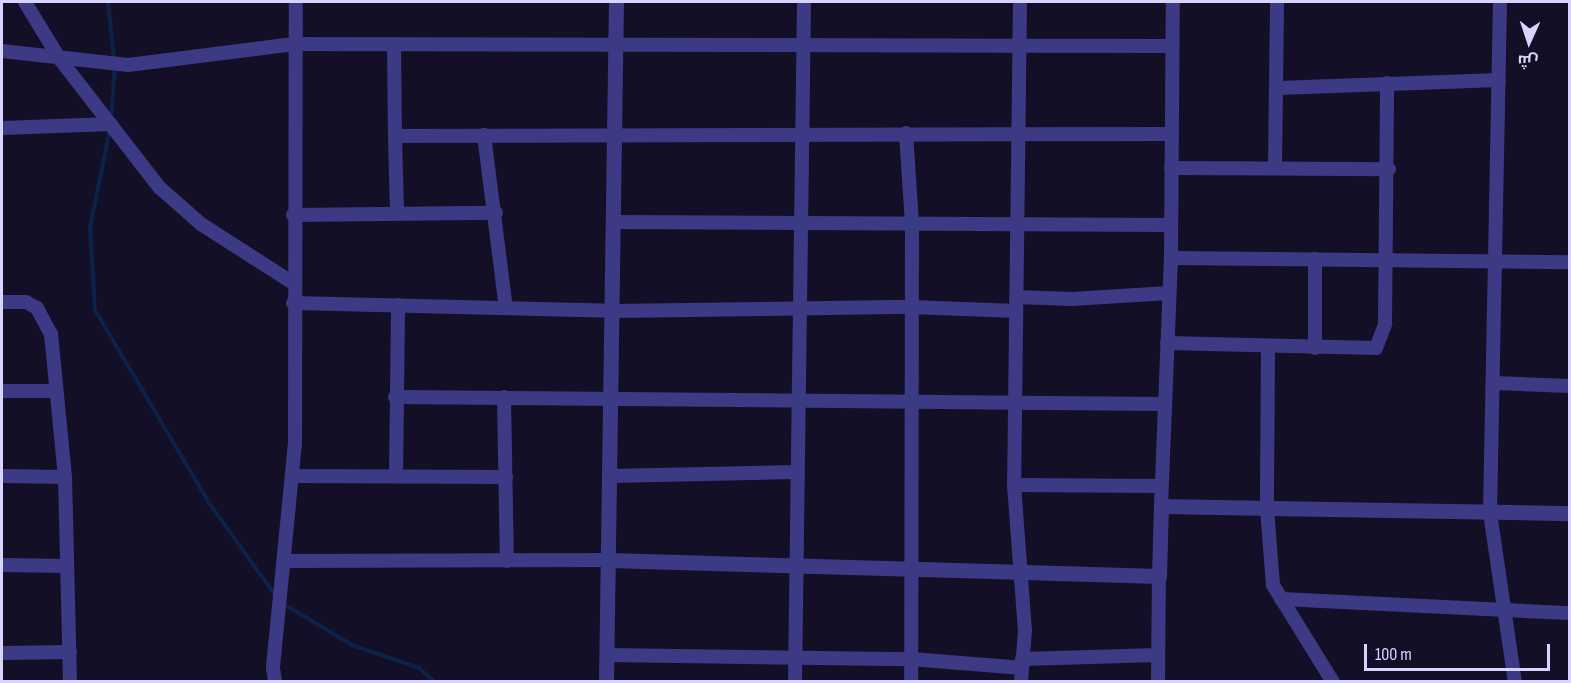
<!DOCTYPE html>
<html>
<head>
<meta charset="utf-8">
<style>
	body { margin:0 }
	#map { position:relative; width:1571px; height:683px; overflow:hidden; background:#130f26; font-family:"Sofia Sans Condensed",Cairo,sans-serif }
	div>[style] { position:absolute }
	.stream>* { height:4px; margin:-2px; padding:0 2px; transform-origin:2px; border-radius:2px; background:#0c2248 }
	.minor>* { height:14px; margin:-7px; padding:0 7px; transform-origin:7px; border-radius:7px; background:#3d3a85 }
	.tertiary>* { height:15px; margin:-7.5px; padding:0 7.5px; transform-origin:7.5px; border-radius:7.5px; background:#3d3a85 }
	span { translate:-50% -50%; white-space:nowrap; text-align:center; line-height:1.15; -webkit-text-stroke:6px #130f26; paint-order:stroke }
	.frame { position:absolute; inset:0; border:3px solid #d9d4ff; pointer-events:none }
	.north { position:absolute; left:1499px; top:12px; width:60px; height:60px; -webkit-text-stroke:4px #130f26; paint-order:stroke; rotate:183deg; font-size:16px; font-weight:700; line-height:24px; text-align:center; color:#d9d4ff }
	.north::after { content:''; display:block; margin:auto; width:21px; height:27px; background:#d9d4ff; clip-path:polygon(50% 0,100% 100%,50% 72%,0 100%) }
	.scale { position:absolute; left:1364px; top:644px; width:186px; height:27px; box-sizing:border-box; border:3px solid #d9d4ff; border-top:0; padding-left:8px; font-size:18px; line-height:21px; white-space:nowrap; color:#d9d4ff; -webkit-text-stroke:4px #130f26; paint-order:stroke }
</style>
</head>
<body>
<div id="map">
	<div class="stream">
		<i style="left:108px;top:2px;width:57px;rotate:84deg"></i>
		<i style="left:111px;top:119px;width:53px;rotate:-85.7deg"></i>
		<i style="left:110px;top:129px;width:100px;rotate:101.5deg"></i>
		<i style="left:90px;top:227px;width:83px;rotate:86.6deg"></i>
		<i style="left:95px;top:310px;width:224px;rotate:59.4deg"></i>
		<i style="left:209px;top:503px;width:113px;rotate:54.3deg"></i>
		<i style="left:282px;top:603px;width:82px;rotate:31deg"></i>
		<i style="left:352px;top:645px;width:71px;rotate:18.9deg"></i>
		<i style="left:419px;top:668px;width:21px;rotate:41deg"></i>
	</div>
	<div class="minor">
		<i style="left:25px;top:2px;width:66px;rotate:58.7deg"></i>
		<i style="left:59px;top:58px;width:165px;rotate:52.2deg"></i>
		<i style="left:160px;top:188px;width:55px;rotate:41.3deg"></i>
		<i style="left:201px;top:224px;width:109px;rotate:32.7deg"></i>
		<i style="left:1020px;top:2px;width:483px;rotate:90.7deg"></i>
		<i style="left:1014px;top:485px;width:145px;rotate:85.7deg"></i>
		<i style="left:1025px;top:630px;width:52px;rotate:94.4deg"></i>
		<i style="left:1500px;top:2px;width:511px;rotate:91.12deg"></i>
		<i style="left:1490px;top:513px;width:171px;rotate:81.6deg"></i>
		<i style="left:394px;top:45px;width:91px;rotate:89.4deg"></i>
		<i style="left:395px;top:136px;width:777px;rotate:-0.15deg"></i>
		<i style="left:2px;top:51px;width:127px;rotate:6.3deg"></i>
		<i style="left:128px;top:65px;width:167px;rotate:-7.2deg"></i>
		<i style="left:294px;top:44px;width:878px;rotate:0.13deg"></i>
		<i style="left:1278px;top:88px;width:221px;rotate:-2.1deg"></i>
		<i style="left:2px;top:128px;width:109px;rotate:-2.1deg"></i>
		<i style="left:906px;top:133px;width:90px;rotate:86.2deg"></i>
		<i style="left:912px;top:223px;width:459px;rotate:90.1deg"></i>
		<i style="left:484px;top:135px;width:174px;rotate:82.8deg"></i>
		<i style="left:395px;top:136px;width:78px;rotate:88.5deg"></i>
		<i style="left:1171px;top:168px;width:218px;rotate:0.3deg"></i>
		<i style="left:1275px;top:168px;width:166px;rotate:-89.3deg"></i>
		<i style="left:293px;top:215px;width:203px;rotate:-0.6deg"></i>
		<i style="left:614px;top:222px;width:557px;rotate:0.31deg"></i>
		<i style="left:1171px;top:258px;width:399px;rotate:0.6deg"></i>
		<i style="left:1016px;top:297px;width:56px;rotate:2deg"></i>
		<i style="left:1072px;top:299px;width:97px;rotate:-3.5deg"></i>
		<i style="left:2px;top:302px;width:24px"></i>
		<i style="left:26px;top:302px;width:13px;rotate:29deg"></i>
		<i style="left:37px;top:308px;width:30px;rotate:62deg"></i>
		<i style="left:51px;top:334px;width:144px;rotate:84.4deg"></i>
		<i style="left:65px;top:477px;width:205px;rotate:88.6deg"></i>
		<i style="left:293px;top:303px;width:319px;rotate:1.4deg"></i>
		<i style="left:612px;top:311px;width:299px;rotate:-0.8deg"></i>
		<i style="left:911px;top:307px;width:105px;rotate:2.2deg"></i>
		<i style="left:1167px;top:343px;width:209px;rotate:1.4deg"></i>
		<i style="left:1376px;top:348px;width:26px;rotate:-69deg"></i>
		<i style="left:1385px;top:324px;width:241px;rotate:-89.5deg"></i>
		<i style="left:1268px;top:348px;width:161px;rotate:90.4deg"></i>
		<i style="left:1267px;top:509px;width:76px;rotate:85.5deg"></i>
		<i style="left:1273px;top:585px;width:114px;rotate:58.3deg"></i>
		<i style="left:1315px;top:348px;width:89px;rotate:-90deg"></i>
		<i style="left:1494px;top:383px;width:76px;rotate:2.3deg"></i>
		<i style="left:2px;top:391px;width:54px"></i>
		<i style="left:395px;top:397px;width:770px;rotate:0.52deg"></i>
		<i style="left:504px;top:397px;width:164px;rotate:89deg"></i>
		<i style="left:2px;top:476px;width:63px;rotate:0.9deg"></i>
		<i style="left:292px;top:476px;width:214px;rotate:0.3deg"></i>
		<i style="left:396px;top:476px;width:171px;rotate:-89.3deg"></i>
		<i style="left:610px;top:476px;width:188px;rotate:-1.2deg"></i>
		<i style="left:1014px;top:485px;width:147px;rotate:0.4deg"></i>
		<i style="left:1161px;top:506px;width:248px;rotate:-87.7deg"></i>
		<i style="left:1171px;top:258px;width:256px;rotate:-89.6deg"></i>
		<i style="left:286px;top:561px;width:322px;rotate:-0.2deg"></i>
		<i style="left:2px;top:565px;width:65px;rotate:0.9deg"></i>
		<i style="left:1281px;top:599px;width:289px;rotate:2.8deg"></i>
		<i style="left:2px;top:653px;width:68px;rotate:-0.8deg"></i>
		<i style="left:607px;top:655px;width:304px;rotate:0.8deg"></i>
		<i style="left:911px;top:659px;width:111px;rotate:4.6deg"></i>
		<i style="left:1022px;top:659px;width:136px;rotate:-1.7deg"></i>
		<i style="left:275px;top:682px;width:15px;rotate:-98deg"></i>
		<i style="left:273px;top:667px;width:224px;rotate:-84.4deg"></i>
		<i style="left:295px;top:444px;width:442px;rotate:-89.9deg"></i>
		<i style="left:795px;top:682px;width:680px;rotate:-89.24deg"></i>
		<i style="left:1158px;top:682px;width:106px;rotate:-89.5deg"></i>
	</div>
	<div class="tertiary">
		<i style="left:608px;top:560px;width:551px;rotate:1.66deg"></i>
		<i style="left:1159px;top:576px;width:70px;rotate:-88.4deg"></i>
		<i style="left:1161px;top:506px;width:409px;rotate:1deg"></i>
		<i style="left:606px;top:682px;width:680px;rotate:-89.16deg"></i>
	</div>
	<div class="frame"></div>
	<div class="north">ش</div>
	<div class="scale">100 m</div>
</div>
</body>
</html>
